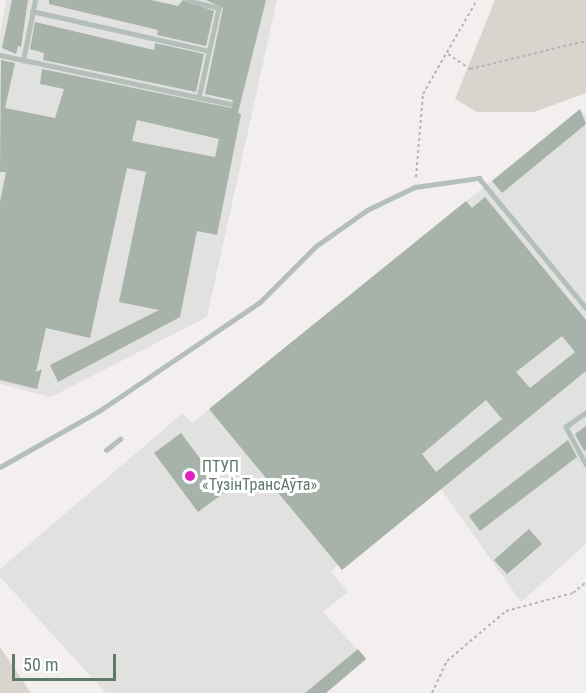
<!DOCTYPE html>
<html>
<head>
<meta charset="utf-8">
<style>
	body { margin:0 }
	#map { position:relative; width:586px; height:693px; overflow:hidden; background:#f4efef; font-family:"Roboto Condensed",sans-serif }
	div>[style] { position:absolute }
	.built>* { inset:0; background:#e1e1df }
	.green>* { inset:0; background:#d9d4ce }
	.building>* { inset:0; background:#a6b2aa }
	.path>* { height:2px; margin-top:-1px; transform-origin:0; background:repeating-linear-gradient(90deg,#b1b7b3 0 3px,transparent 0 6px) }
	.service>* { height:4.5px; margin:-2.25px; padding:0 2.25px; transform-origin:2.25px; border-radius:2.25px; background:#b5bfb9 }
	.dots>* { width:16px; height:16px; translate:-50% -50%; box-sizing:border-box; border:3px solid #fff; border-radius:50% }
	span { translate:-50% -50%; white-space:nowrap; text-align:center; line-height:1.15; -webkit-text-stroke:6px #fff; paint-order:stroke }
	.poi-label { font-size:16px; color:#5f7a69 }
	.left { translate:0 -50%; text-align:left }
	.scale { position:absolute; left:12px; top:654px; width:104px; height:27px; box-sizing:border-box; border:3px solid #5f7a69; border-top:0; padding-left:8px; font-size:18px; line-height:21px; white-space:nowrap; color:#5f7a69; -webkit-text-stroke:4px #fff; paint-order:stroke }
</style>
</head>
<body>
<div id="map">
	<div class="built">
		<i style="clip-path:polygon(6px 0,277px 0,207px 317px,51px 397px,0 384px,0 32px)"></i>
		<i style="clip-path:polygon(580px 109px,586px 116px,586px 544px,521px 602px,441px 489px,342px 570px,338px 565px,331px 571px,348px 592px,323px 612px,366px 659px,326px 693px,106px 693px,0 577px,0 569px,183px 413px,192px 423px)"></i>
	</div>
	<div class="green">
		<i style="clip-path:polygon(495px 0,586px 0,586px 93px,534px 112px,477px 112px,455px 99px)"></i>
		<i style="clip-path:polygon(0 647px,31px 693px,0 693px)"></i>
	</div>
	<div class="building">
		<i style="clip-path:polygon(12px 0,28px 0,21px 47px,18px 46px,16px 54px,2px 48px)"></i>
		<i style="clip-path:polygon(49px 0,151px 0,178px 6px,183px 0,214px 11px,206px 46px,157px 35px,158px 30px,49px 4px)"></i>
		<i style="clip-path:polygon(evenodd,206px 0,266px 0,238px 113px,241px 114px,217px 235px,197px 231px,180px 317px,58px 382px,50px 365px,159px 310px,119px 302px,146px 172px,127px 168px,90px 338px,46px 328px,36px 372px,42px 369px,37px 389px,0 380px,0 202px,6px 172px,0 172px,1px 60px,15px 63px,5px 108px,55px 118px,64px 89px,40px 84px,42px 69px,231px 108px,233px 100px,205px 94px,223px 8px,206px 0,137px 120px,219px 139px,215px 157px,132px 141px,137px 120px)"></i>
		<i style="clip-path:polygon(35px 22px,154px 50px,155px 43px,204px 54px,196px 92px,43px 60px,44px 53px,30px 49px)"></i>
		<i style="clip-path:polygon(580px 109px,586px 124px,502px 193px,492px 181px)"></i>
		<i style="clip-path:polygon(evenodd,485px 197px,586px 320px,586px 371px,342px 570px,209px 409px,466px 201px,472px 208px,485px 197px,562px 336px,575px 352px,530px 388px,516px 372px,562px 336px,485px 197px,486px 400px,502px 419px,436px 472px,422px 454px,486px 400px)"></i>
		<i style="clip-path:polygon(586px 426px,586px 450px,584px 451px,575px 434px)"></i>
		<i style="clip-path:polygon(181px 433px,225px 492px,198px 512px,154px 453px)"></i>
		<i style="clip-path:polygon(568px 440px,577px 457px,480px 531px,469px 516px)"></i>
		<i style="clip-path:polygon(529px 529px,542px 544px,507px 574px,494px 560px)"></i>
		<i style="clip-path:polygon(358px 649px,366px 659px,326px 693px,305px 693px)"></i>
	</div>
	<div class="path">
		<i style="left:448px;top:54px;width:27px;rotate:34deg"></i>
		<i style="left:470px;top:69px;width:119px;rotate:-13.6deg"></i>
		<i style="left:416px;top:177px;width:83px;rotate:-85.2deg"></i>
		<i style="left:423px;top:94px;width:108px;rotate:-60.1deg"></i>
		<i style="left:432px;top:693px;width:35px;rotate:-65deg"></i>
		<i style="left:447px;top:661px;width:77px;rotate:-40.3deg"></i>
		<i style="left:506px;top:611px;width:69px;rotate:-15deg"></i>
		<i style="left:573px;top:593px;width:17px;rotate:-40deg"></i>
	</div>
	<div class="service">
		<i style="left:187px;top:0;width:33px;rotate:14deg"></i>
		<i style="left:219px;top:8px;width:92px;rotate:102.5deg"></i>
		<i style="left:32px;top:11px;width:181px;rotate:12.7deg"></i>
		<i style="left:0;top:55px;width:235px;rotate:12deg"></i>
		<i style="left:23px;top:61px;width:62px;rotate:-78.9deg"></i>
		<i style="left:586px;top:413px;width:24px;rotate:145deg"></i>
		<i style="left:566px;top:427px;width:42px;rotate:61.6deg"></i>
		<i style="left:106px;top:450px;width:18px;rotate:-38deg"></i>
		<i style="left:0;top:467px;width:114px;rotate:-29.5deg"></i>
		<i style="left:99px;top:411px;width:194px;rotate:-34.1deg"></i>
		<i style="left:260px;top:302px;width:79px;rotate:-45deg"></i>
		<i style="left:316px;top:246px;width:62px;rotate:-35.2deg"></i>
		<i style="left:367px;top:210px;width:53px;rotate:-25.6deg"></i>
		<i style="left:415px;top:187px;width:65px;rotate:-8deg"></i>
		<i style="left:479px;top:178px;width:168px;rotate:50.5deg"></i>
	</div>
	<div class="dots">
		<i style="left:190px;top:476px;background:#e221c0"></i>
	</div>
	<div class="poi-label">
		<span class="left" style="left:202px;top:476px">ПТУП<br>«ТузінТрансАўта»</span>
	</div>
	<div class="scale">50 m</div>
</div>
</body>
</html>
